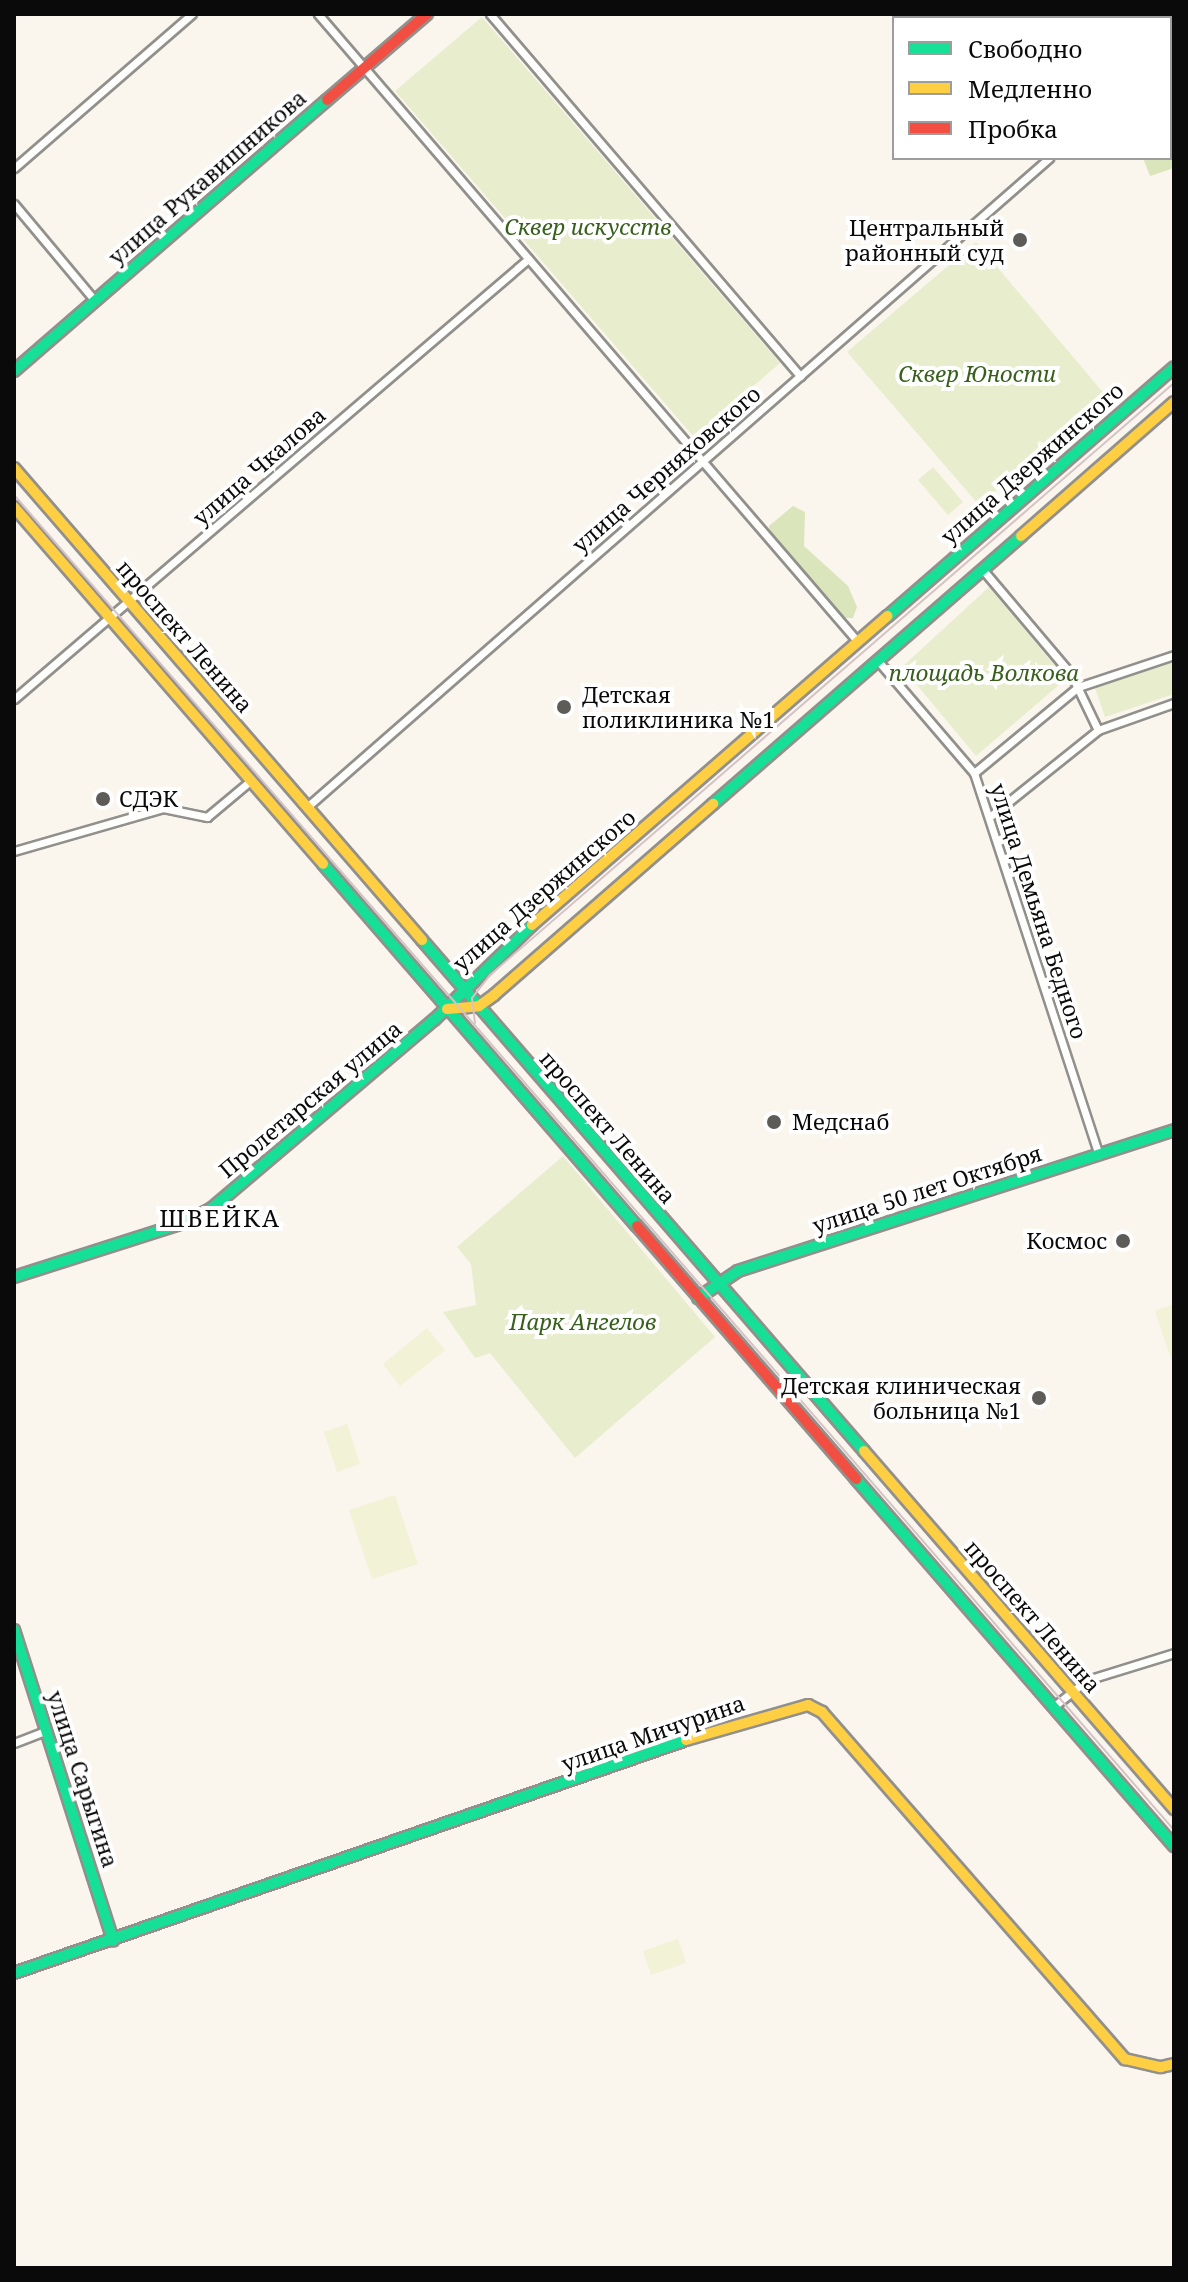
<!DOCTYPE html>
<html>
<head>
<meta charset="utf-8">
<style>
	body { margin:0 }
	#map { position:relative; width:1188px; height:2282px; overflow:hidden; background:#faf5ed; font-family:"Noto Serif",serif }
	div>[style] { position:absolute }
	.green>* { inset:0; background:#e8eecd }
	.forest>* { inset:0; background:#dae5bb }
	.pitch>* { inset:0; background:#f1f2d6 }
	.roads { filter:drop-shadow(2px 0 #92908c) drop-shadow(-2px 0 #92908c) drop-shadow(0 2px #92908c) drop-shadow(0 -2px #92908c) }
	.street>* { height:7px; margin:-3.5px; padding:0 3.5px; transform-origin:3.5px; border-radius:3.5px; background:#fefefc }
	.fast>* { height:10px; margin:-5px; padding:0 5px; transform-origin:5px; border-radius:5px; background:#16e098 }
	.slow>* { height:10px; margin:-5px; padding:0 5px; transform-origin:5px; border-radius:5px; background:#ffcf43 }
	.jam>* { height:10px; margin:-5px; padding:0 5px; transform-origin:5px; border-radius:5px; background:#f24e42 }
	.tram>* { height:2px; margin:-1px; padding:0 1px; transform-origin:1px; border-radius:1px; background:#d5c3c7 }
	.dots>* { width:22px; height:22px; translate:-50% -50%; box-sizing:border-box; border:4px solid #fff; border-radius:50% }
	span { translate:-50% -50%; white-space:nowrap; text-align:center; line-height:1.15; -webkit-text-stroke:8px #fff; paint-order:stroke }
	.street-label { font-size:22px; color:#0a0a0a }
	.park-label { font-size:22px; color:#38601c; font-style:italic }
	.poi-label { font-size:22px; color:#0a0a0a }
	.right { translate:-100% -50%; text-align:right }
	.left { translate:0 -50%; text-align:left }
	.neighbourhood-label { font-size:24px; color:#0a0a0a; letter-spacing:2px }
	.frame { position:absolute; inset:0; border:16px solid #0a0a0a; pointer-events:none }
	.legend { position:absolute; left:892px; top:16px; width:280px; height:144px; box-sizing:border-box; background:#fff; border:2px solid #9d9d9d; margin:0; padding:10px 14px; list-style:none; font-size:24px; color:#0a0a0a }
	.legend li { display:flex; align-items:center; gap:16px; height:40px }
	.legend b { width:40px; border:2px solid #9d9d9d }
</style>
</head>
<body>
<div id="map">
	<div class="green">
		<i style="clip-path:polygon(482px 17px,780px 363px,694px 437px,395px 91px)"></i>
		<i style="clip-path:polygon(976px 242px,1107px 397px,979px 505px,847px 352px)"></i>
		<i style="clip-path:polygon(933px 467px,963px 502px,948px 515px,918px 480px)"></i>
		<i style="clip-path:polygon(989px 587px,1066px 679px,976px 756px,902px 667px)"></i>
		<i style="clip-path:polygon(1174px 660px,1174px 694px,1105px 717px,1094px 685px)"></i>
		<i style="clip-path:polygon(563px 1156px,715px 1337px,575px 1458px,490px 1353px,475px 1358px,443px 1312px,476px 1305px,471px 1264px,457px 1247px)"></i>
	</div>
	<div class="forest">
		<i style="clip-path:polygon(1170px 144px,1174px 168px,1150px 176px,1143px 158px,1170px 158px)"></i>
		<i style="clip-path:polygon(793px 506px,805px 512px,804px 546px,848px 586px,857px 607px,853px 618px,843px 618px,770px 534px,769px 526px)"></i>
	</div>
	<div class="pitch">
		<i style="clip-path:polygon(1174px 1304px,1174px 1368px,1155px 1311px)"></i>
		<i style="clip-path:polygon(427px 1328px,445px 1350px,400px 1386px,383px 1364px)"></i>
		<i style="clip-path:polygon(347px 1424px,360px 1464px,337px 1472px,324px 1432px)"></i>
		<i style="clip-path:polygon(395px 1495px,418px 1564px,372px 1579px,349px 1510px)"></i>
		<i style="clip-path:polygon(678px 1939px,686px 1963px,651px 1975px,643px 1951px)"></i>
	</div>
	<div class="roads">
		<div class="street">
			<i style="left:318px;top:14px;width:828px;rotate:49.31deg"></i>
			<i style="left:490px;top:14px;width:477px;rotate:49.4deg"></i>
			<i style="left:14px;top:168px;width:235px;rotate:-40.9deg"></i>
			<i style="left:14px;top:204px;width:126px;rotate:50.1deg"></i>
			<i style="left:983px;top:570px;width:136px;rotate:49.8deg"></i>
			<i style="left:1071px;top:674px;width:62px;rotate:64.3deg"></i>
			<i style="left:878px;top:661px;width:148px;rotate:49.4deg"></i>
			<i style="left:974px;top:773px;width:402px;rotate:71.9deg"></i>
			<i style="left:14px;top:699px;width:677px;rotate:-40.56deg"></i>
			<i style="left:974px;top:773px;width:135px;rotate:-39.6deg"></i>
			<i style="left:1078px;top:687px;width:101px;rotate:-18.4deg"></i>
			<i style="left:307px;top:807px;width:986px;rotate:-41.17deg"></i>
			<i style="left:992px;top:815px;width:136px;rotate:-38.7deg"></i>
			<i style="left:1098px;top:730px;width:81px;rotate:-19.6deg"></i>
			<i style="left:14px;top:851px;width:155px;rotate:-16.1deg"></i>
			<i style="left:163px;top:808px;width:45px;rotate:11.6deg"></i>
			<i style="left:207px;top:817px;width:56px;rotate:-39.9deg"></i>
			<i style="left:1053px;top:1707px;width:43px;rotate:-38.5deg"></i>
			<i style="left:1087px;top:1680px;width:91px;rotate:-17.2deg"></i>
			<i style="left:14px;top:1743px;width:34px;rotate:-21deg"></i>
		</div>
		<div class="fast">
			<i style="left:1170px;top:65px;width:13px;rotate:72deg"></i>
			<i style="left:1170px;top:111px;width:13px;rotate:72deg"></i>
			<i style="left:14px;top:371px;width:414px;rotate:-40.9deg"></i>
			<i style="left:888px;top:616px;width:379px;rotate:-41deg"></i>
			<i style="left:713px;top:804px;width:408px;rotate:-41deg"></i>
			<i style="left:323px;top:864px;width:479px;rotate:49.1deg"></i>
			<i style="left:422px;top:940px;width:676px;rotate:49.14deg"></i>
			<i style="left:14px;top:1277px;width:181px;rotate:-17.7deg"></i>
			<i style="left:186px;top:1222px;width:30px;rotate:-28deg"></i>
			<i style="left:212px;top:1208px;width:291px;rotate:-40.3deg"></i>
			<i style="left:434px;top:1020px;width:136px;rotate:-44.1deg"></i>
			<i style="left:698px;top:1298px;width:48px;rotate:-34deg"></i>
			<i style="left:738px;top:1271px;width:458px;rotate:-17.9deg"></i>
			<i style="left:856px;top:1479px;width:486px;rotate:49.1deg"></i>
			<i style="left:14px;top:1630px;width:326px;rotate:72.3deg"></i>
			<i style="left:14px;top:1973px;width:711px;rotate:-19.12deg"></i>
		</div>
		<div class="slow">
			<i style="left:14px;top:468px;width:624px;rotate:49.16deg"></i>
			<i style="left:14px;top:507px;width:472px;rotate:49.1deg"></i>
			<i style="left:1021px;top:536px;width:203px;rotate:-41.2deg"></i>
			<i style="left:532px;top:925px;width:471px;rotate:-41deg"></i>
			<i style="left:447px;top:1009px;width:32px;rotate:-5deg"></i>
			<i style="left:479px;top:1006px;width:19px;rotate:-36deg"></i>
			<i style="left:494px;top:995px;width:291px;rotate:-41.1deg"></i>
			<i style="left:864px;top:1451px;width:474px;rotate:49.1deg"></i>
			<i style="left:686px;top:1740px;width:127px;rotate:-16deg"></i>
			<i style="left:808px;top:1705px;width:16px;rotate:27deg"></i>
			<i style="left:822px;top:1712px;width:461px;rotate:48.9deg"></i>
			<i style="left:1125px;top:2059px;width:37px;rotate:13deg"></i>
			<i style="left:1161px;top:2067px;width:13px;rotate:-13deg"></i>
		</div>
		<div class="jam">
			<i style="left:1139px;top:14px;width:4px;rotate:76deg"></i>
			<i style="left:1153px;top:14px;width:4px;rotate:63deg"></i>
			<i style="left:327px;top:100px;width:132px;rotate:-40.7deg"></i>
			<i style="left:637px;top:1226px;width:335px;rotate:49.1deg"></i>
		</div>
	</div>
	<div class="tram">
		<i style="left:14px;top:495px;width:1769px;rotate:49.01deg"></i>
		<i style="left:475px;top:1023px;width:25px;rotate:-97deg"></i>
		<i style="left:472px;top:998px;width:29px;rotate:-52deg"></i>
		<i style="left:490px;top:975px;width:905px;rotate:-40.88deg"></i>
	</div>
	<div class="dots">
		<i style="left:1020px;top:240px;background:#5e5c59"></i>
		<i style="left:564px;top:707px;background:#5e5c59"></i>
		<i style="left:103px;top:799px;background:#5e5c59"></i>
		<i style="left:774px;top:1122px;background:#5e5c59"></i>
		<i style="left:1123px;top:1241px;background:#5e5c59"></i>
		<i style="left:1039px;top:1398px;background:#5e5c59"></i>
	</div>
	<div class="street-label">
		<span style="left:207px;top:177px;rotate:-41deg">улица Рукавишникова</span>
		<span style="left:1032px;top:463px;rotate:-41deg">улица Дзержинского</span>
		<span style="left:259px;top:466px;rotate:-41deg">улица Чкалова</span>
		<span style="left:666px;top:469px;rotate:-41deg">улица Черняховского</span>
		<span style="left:185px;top:636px;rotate:49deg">проспект Ленина</span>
		<span style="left:544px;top:890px;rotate:-41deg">улица Дзержинского</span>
		<span style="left:1039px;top:911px;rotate:72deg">улица Демьяна Бедного</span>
		<span style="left:310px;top:1099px;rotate:-40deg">Пролетарская улица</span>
		<span style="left:608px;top:1127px;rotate:49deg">проспект Ленина</span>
		<span style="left:927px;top:1189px;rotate:-18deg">улица 50 лет Октября</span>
		<span style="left:1033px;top:1616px;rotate:49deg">проспект Ленина</span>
		<span style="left:653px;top:1733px;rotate:-19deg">улица Мичурина</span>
		<span style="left:83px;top:1779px;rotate:72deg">улица Сарыгина</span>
	</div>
	<div class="park-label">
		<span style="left:588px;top:227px">Сквер искусств</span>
		<span style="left:977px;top:374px">Сквер Юности</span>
		<span style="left:984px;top:673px">площадь Волкова</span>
		<span style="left:583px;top:1322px">Парк Ангелов</span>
	</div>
	<div class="poi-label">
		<span class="right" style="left:1004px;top:240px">Центральный<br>районный суд</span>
		<span class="left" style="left:582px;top:707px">Детская<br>поликлиника №1</span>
		<span class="left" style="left:119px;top:799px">СДЭК</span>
		<span class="left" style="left:792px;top:1122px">Медснаб</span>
		<span class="right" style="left:1107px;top:1241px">Космос</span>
		<span class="right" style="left:1021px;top:1398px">Детская клиническая<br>больница №1</span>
	</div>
	<div class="neighbourhood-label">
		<span style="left:220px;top:1218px">ШВЕЙКА</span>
	</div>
	<div class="frame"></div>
	<ul class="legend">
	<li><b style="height:10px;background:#16e098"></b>Свободно</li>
	<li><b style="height:10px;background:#ffcf43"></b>Медленно</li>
	<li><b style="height:10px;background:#f24e42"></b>Пробка</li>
	</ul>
</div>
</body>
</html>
